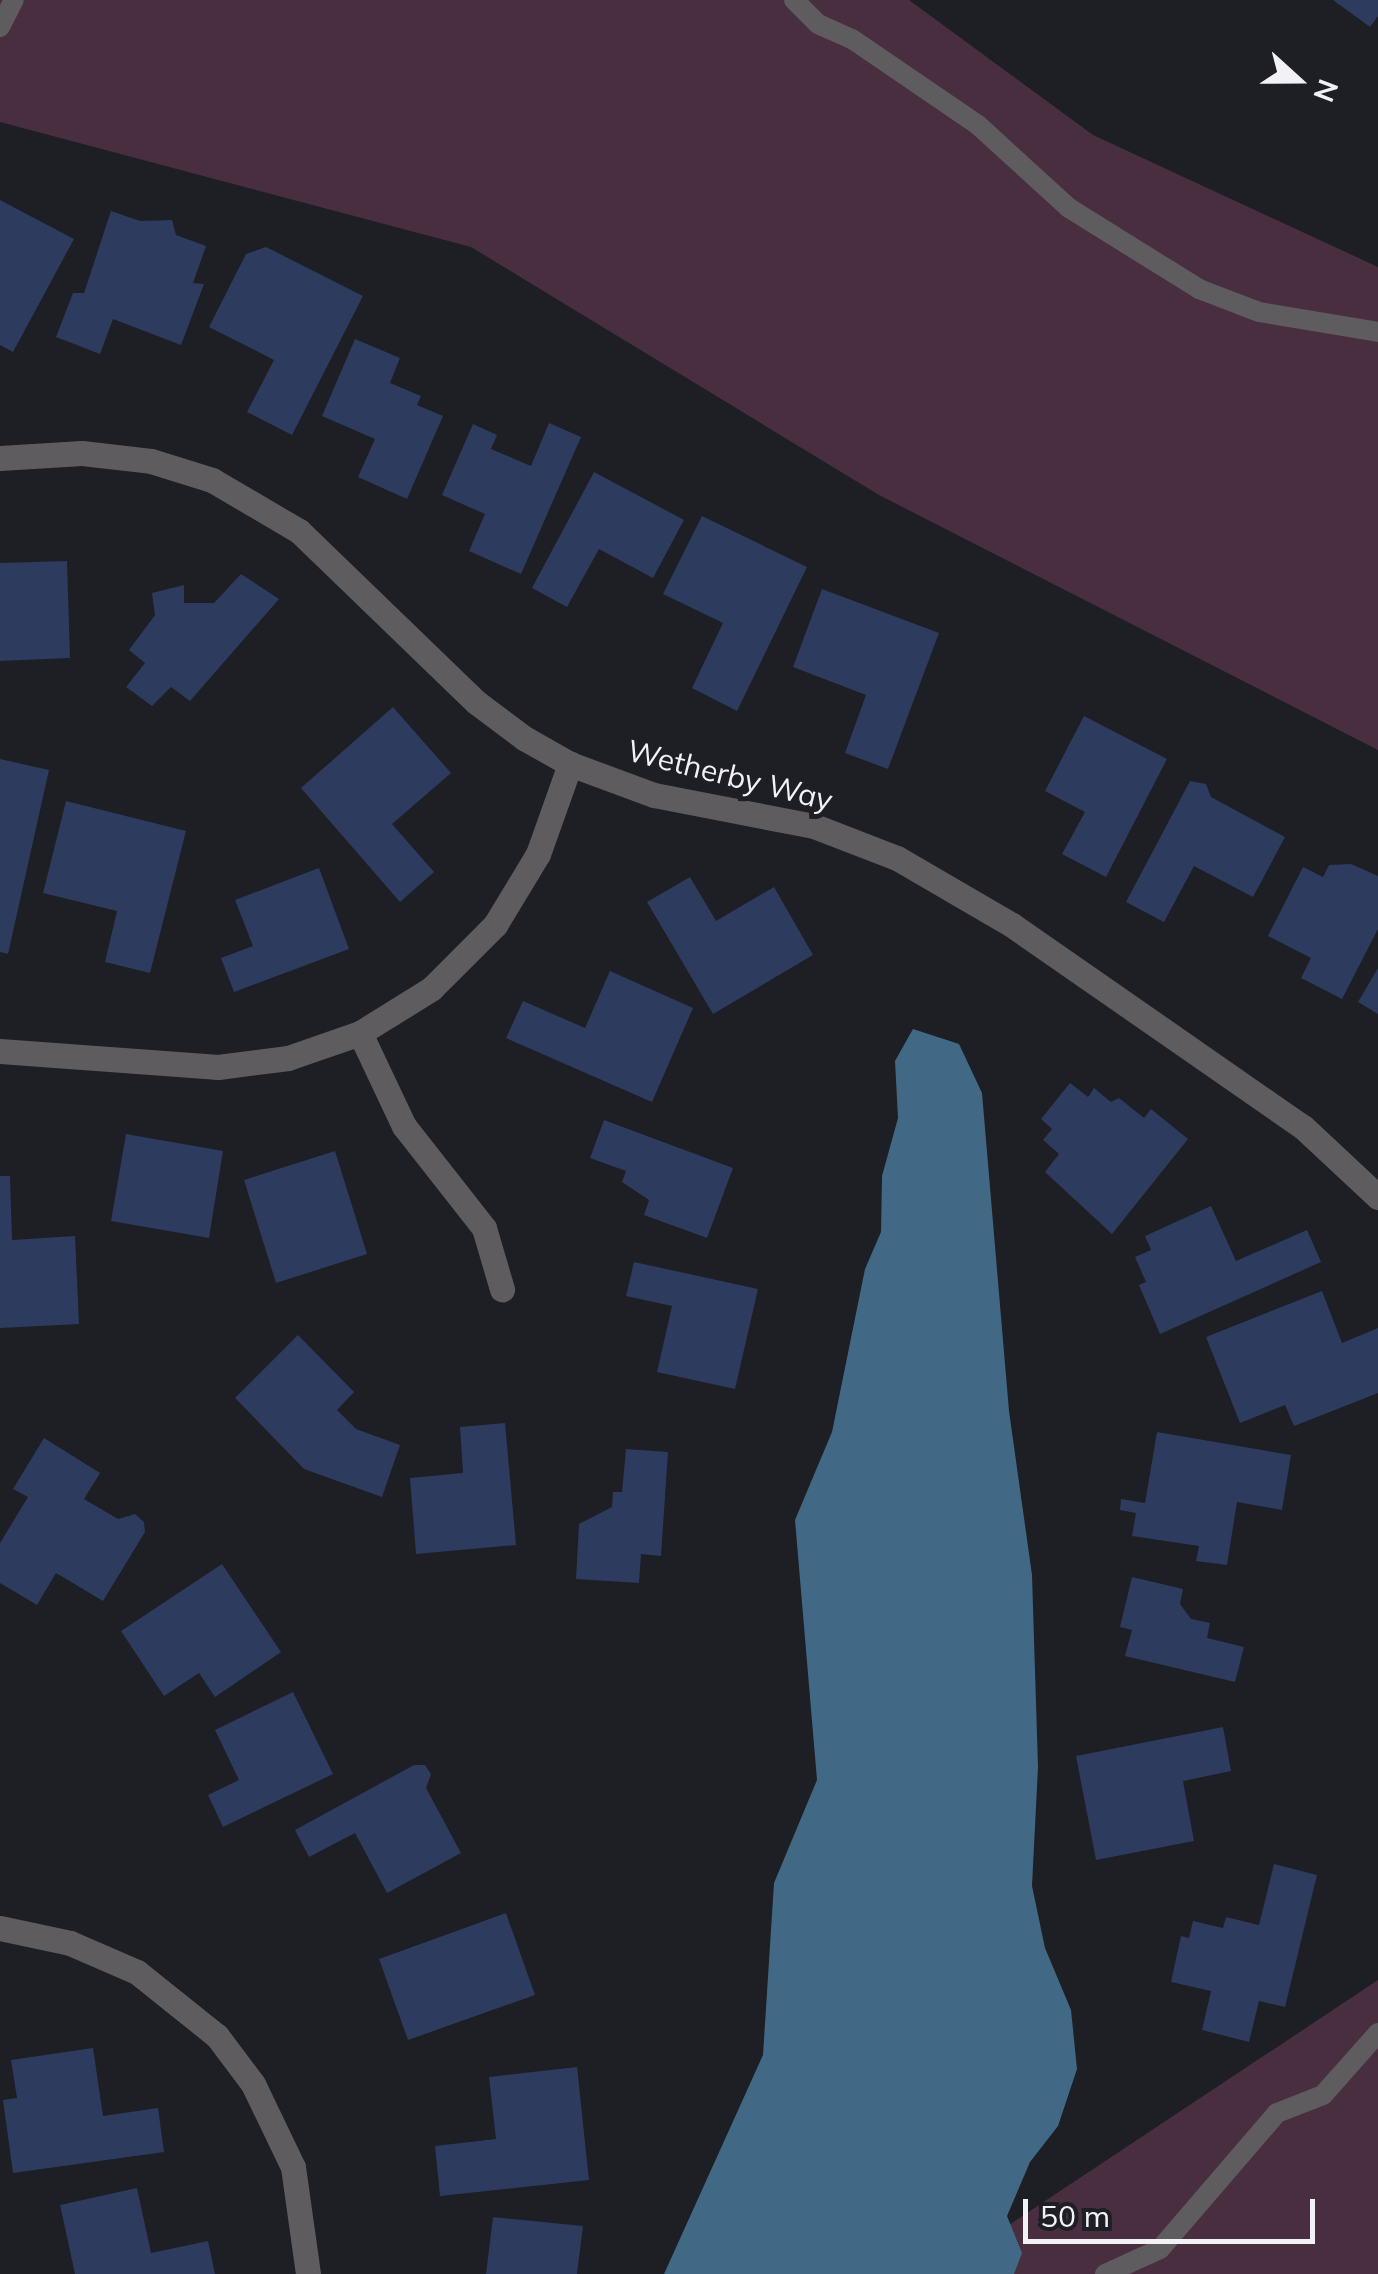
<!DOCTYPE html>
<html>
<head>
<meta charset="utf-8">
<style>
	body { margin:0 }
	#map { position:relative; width:1378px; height:2274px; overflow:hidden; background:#1e1e25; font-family:Mulish,sans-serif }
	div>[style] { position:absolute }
	.green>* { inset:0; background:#492e40 }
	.water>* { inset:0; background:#416986 }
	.building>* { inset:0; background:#2c3b5e }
	.service>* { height:20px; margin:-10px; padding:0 10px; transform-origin:10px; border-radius:10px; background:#5e5c5f }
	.minor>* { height:25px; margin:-12.5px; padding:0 12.5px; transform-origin:12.5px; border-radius:12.5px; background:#5e5c5f }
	span { translate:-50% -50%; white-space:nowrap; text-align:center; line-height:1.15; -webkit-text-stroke:10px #1e1e25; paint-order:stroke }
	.street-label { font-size:30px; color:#f1f1f6 }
	.north { position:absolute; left:1248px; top:30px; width:100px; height:100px; -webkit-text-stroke:8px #1e1e25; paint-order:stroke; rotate:111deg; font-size:28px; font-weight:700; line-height:40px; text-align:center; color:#f1f1f6 }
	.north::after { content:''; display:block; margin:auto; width:35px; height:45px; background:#f1f1f6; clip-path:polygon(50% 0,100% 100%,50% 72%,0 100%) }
	.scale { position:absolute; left:1023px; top:2199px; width:292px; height:45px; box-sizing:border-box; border:5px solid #f1f1f6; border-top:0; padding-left:12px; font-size:30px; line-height:35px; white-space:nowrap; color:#f1f1f6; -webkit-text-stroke:8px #1e1e25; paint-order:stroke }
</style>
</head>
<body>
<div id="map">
	<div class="green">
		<i style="clip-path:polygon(0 0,909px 0,1093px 135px,1378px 267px,1378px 750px,879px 495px,471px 247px,0 122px)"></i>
		<i style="clip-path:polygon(1378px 1980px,1378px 2274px,935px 2274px)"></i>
	</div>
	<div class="water">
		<i style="clip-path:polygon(913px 1029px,959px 1044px,982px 1093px,1009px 1411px,1032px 1575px,1038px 1767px,1032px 1886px,1045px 1948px,1071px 2010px,1077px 2069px,1058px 2126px,1030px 2162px,1007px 2216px,1022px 2253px,1014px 2274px,664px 2274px,763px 2055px,774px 1883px,817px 1780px,795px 1520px,832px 1432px,865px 1269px,881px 1232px,882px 1176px,898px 1118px,895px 1061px)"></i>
	</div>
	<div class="building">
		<i style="clip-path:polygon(1333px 0,1378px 0,1378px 16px,1370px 27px)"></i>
		<i style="clip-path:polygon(0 200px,74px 239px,13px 352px,0 345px)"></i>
		<i style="clip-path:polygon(111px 211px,140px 221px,172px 220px,176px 235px,206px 246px,193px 283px,204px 284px,181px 345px,113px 319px,100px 354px,56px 337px,73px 293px,84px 293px)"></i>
		<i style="clip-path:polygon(266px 247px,363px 296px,292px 435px,247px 412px,274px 360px,209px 327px,246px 254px)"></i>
		<i style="clip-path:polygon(355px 339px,400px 358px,390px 383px,421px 396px,417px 405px,443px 416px,407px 499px,358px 477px,375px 439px,322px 416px)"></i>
		<i style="clip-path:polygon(549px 423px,581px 437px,521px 574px,469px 551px,485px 514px,442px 495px,473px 424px,497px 435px,491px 449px,531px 466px)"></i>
		<i style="clip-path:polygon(594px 472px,684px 520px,653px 578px,599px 549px,567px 607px,532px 588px)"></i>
		<i style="clip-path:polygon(702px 516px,807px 567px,737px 711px,692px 688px,723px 623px,663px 594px)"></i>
		<i style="clip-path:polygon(67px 561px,70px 658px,0 661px,0 563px)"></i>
		<i style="clip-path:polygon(241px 574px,279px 599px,190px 701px,171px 687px,152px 706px,126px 687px,145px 663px,129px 650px,155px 615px,152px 593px,184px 585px,184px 603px,214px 603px)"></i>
		<i style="clip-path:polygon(822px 589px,939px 633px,888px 769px,845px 753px,866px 695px,793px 667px)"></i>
		<i style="clip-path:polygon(393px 707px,451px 773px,392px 824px,434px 872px,400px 902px,301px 788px)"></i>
		<i style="clip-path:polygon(1084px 716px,1167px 759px,1106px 877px,1062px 854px,1085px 812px,1045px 791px)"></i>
		<i style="clip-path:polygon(0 759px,49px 770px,8px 954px,0 952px)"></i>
		<i style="clip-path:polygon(1190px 781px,1206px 784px,1211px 797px,1285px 837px,1253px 897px,1194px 866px,1164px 922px,1126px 902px)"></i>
		<i style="clip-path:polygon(66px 801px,186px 831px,150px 973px,105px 962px,117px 911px,43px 893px)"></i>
		<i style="clip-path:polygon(1351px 864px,1378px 876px,1378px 929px,1342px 999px,1301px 978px,1311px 958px,1268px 936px,1303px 867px,1323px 877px,1329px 865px)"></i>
		<i style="clip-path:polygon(319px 868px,349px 949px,234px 992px,221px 958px,253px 946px,235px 900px)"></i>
		<i style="clip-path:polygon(690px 877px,716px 921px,774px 887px,813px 955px,713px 1014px,647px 902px)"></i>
		<i style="clip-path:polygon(1378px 968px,1378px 1014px,1358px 1002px)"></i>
		<i style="clip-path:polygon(610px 971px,693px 1008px,652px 1102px,506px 1038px,523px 1001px,585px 1028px)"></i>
		<i style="clip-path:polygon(1070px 1083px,1088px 1097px,1094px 1088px,1111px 1102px,1119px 1098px,1144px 1118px,1151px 1109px,1188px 1139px,1112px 1234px,1045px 1172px,1059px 1154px,1043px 1140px,1052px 1129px,1041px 1119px)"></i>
		<i style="clip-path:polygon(604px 1120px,733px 1168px,707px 1238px,644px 1215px,649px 1200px,622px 1182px,626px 1171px,590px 1158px)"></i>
		<i style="clip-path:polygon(126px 1134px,223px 1151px,209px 1238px,111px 1221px)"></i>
		<i style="clip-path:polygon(335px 1151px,367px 1254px,276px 1283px,244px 1180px)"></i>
		<i style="clip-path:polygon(0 1176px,10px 1176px,12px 1240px,75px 1236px,79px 1324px,0 1328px)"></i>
		<i style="clip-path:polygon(1211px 1206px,1236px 1261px,1307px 1230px,1321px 1262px,1160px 1334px,1139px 1285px,1146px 1282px,1135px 1257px,1151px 1250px,1145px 1236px)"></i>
		<i style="clip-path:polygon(634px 1262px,758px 1289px,735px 1389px,657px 1372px,672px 1306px,626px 1296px)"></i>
		<i style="clip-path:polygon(1322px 1291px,1342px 1343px,1378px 1328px,1378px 1393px,1294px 1426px,1285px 1405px,1240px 1423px,1206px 1337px)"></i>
		<i style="clip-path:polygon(298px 1335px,354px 1392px,337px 1410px,356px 1429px,400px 1445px,382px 1497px,304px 1469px,235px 1398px)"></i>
		<i style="clip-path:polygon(505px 1423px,516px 1545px,416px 1554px,410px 1478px,463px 1473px,460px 1427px)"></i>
		<i style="clip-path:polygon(1157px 1432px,1291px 1455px,1282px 1510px,1237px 1502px,1227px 1565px,1196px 1561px,1199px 1546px,1132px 1536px,1136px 1513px,1120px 1510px,1121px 1499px,1145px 1503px)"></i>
		<i style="clip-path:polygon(44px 1438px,100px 1473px,84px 1499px,118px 1519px,135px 1514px,144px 1522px,145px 1532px,103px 1601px,56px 1573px,37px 1605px,0 1583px,0 1543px,28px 1497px,13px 1489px)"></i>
		<i style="clip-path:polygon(626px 1449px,668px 1452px,661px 1556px,641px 1554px,639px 1583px,576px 1579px,579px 1524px,612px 1507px,613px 1492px,622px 1492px)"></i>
		<i style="clip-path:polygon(222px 1564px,281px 1652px,215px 1697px,199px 1673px,164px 1696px,121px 1631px)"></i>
		<i style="clip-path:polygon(1132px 1577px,1183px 1589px,1180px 1604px,1191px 1619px,1210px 1623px,1207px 1638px,1244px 1647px,1235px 1682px,1125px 1656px,1132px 1630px,1120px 1627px)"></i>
		<i style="clip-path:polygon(293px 1692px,333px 1774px,223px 1827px,208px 1795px,239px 1780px,215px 1730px)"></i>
		<i style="clip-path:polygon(1223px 1727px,1231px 1771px,1183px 1781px,1194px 1841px,1096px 1860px,1076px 1756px)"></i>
		<i style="clip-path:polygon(414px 1765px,425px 1765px,431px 1774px,426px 1788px,461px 1853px,387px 1893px,355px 1833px,309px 1857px,295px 1830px)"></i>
		<i style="clip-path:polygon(1274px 1864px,1317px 1875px,1285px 2007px,1259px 2001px,1249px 2042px,1202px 2030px,1211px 1991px,1171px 1982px,1181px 1936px,1189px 1938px,1193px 1921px,1223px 1928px,1226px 1917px,1259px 1925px)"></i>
		<i style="clip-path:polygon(506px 1913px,535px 1995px,408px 2040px,379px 1959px)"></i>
		<i style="clip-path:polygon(93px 2048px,103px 2116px,158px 2108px,164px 2152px,13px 2173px,3px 2100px,17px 2098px,11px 2060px)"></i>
		<i style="clip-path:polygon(577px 2067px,589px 2180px,440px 2196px,435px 2146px,496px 2139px,489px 2077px)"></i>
		<i style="clip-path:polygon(137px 2188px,151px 2253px,208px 2241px,215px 2274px,75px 2274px,60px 2205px)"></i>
		<i style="clip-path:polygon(493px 2217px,583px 2226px,577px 2274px,486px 2274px)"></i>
	</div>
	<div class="service">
		<i style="left:794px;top:0;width:34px;rotate:45deg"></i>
		<i style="left:818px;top:24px;width:37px;rotate:24deg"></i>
		<i style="left:852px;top:39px;width:153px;rotate:34.3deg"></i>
		<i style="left:978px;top:125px;width:123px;rotate:42.4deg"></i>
		<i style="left:1069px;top:208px;width:153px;rotate:31.9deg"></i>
		<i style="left:1199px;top:289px;width:64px;rotate:21deg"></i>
		<i style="left:1259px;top:312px;width:121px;rotate:9.5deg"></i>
		<i style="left:0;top:27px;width:30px;rotate:-63deg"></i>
		<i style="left:1105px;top:2274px;width:60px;rotate:-24.4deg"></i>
		<i style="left:1160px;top:2249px;width:179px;rotate:-49.3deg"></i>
		<i style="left:1277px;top:2113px;width:49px;rotate:-21.4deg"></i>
		<i style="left:1323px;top:2095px;width:83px;rotate:-48.4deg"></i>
	</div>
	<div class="minor">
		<i style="left:0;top:458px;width:82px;rotate:-3.5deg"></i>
		<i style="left:82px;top:453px;width:69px;rotate:6.6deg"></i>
		<i style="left:151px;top:461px;width:64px;rotate:17.3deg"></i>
		<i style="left:212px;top:480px;width:101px;rotate:30.4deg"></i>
		<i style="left:299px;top:531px;width:246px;rotate:44deg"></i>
		<i style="left:476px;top:702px;width:60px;rotate:36.9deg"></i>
		<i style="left:524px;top:738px;width:53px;rotate:29.5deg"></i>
		<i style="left:570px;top:764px;width:90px;rotate:20.3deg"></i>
		<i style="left:654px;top:795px;width:163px;rotate:11deg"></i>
		<i style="left:814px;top:826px;width:89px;rotate:21.1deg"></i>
		<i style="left:897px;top:858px;width:133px;rotate:30.2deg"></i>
		<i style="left:1012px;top:925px;width:354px;rotate:34.8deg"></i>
		<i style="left:1303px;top:1127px;width:103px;rotate:43deg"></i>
		<i style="left:360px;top:1033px;width:103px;rotate:64.7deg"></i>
		<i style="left:404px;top:1126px;width:130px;rotate:51.9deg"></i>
		<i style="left:484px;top:1228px;width:64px;rotate:73.6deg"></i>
		<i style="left:0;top:1051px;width:219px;rotate:4.2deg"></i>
		<i style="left:218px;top:1067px;width:71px;rotate:-7.3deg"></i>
		<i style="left:288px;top:1058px;width:76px;rotate:-19.1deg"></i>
		<i style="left:360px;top:1033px;width:84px;rotate:-31.8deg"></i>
		<i style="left:431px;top:989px;width:91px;rotate:-45deg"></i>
		<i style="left:495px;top:925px;width:83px;rotate:-58.8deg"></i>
		<i style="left:538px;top:854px;width:96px;rotate:-70.4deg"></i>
		<i style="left:0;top:1928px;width:72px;rotate:12.1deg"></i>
		<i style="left:70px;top:1943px;width:73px;rotate:23.4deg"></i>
		<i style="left:137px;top:1972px;width:102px;rotate:38.7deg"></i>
		<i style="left:217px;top:2036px;width:60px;rotate:53.1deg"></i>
		<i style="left:253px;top:2084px;width:92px;rotate:64.3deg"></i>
		<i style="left:293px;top:2167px;width:108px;rotate:82deg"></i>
	</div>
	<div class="street-label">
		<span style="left:730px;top:775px;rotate:14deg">Wetherby Way</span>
	</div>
	<div class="north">N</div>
	<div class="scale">50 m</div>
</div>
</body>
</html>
